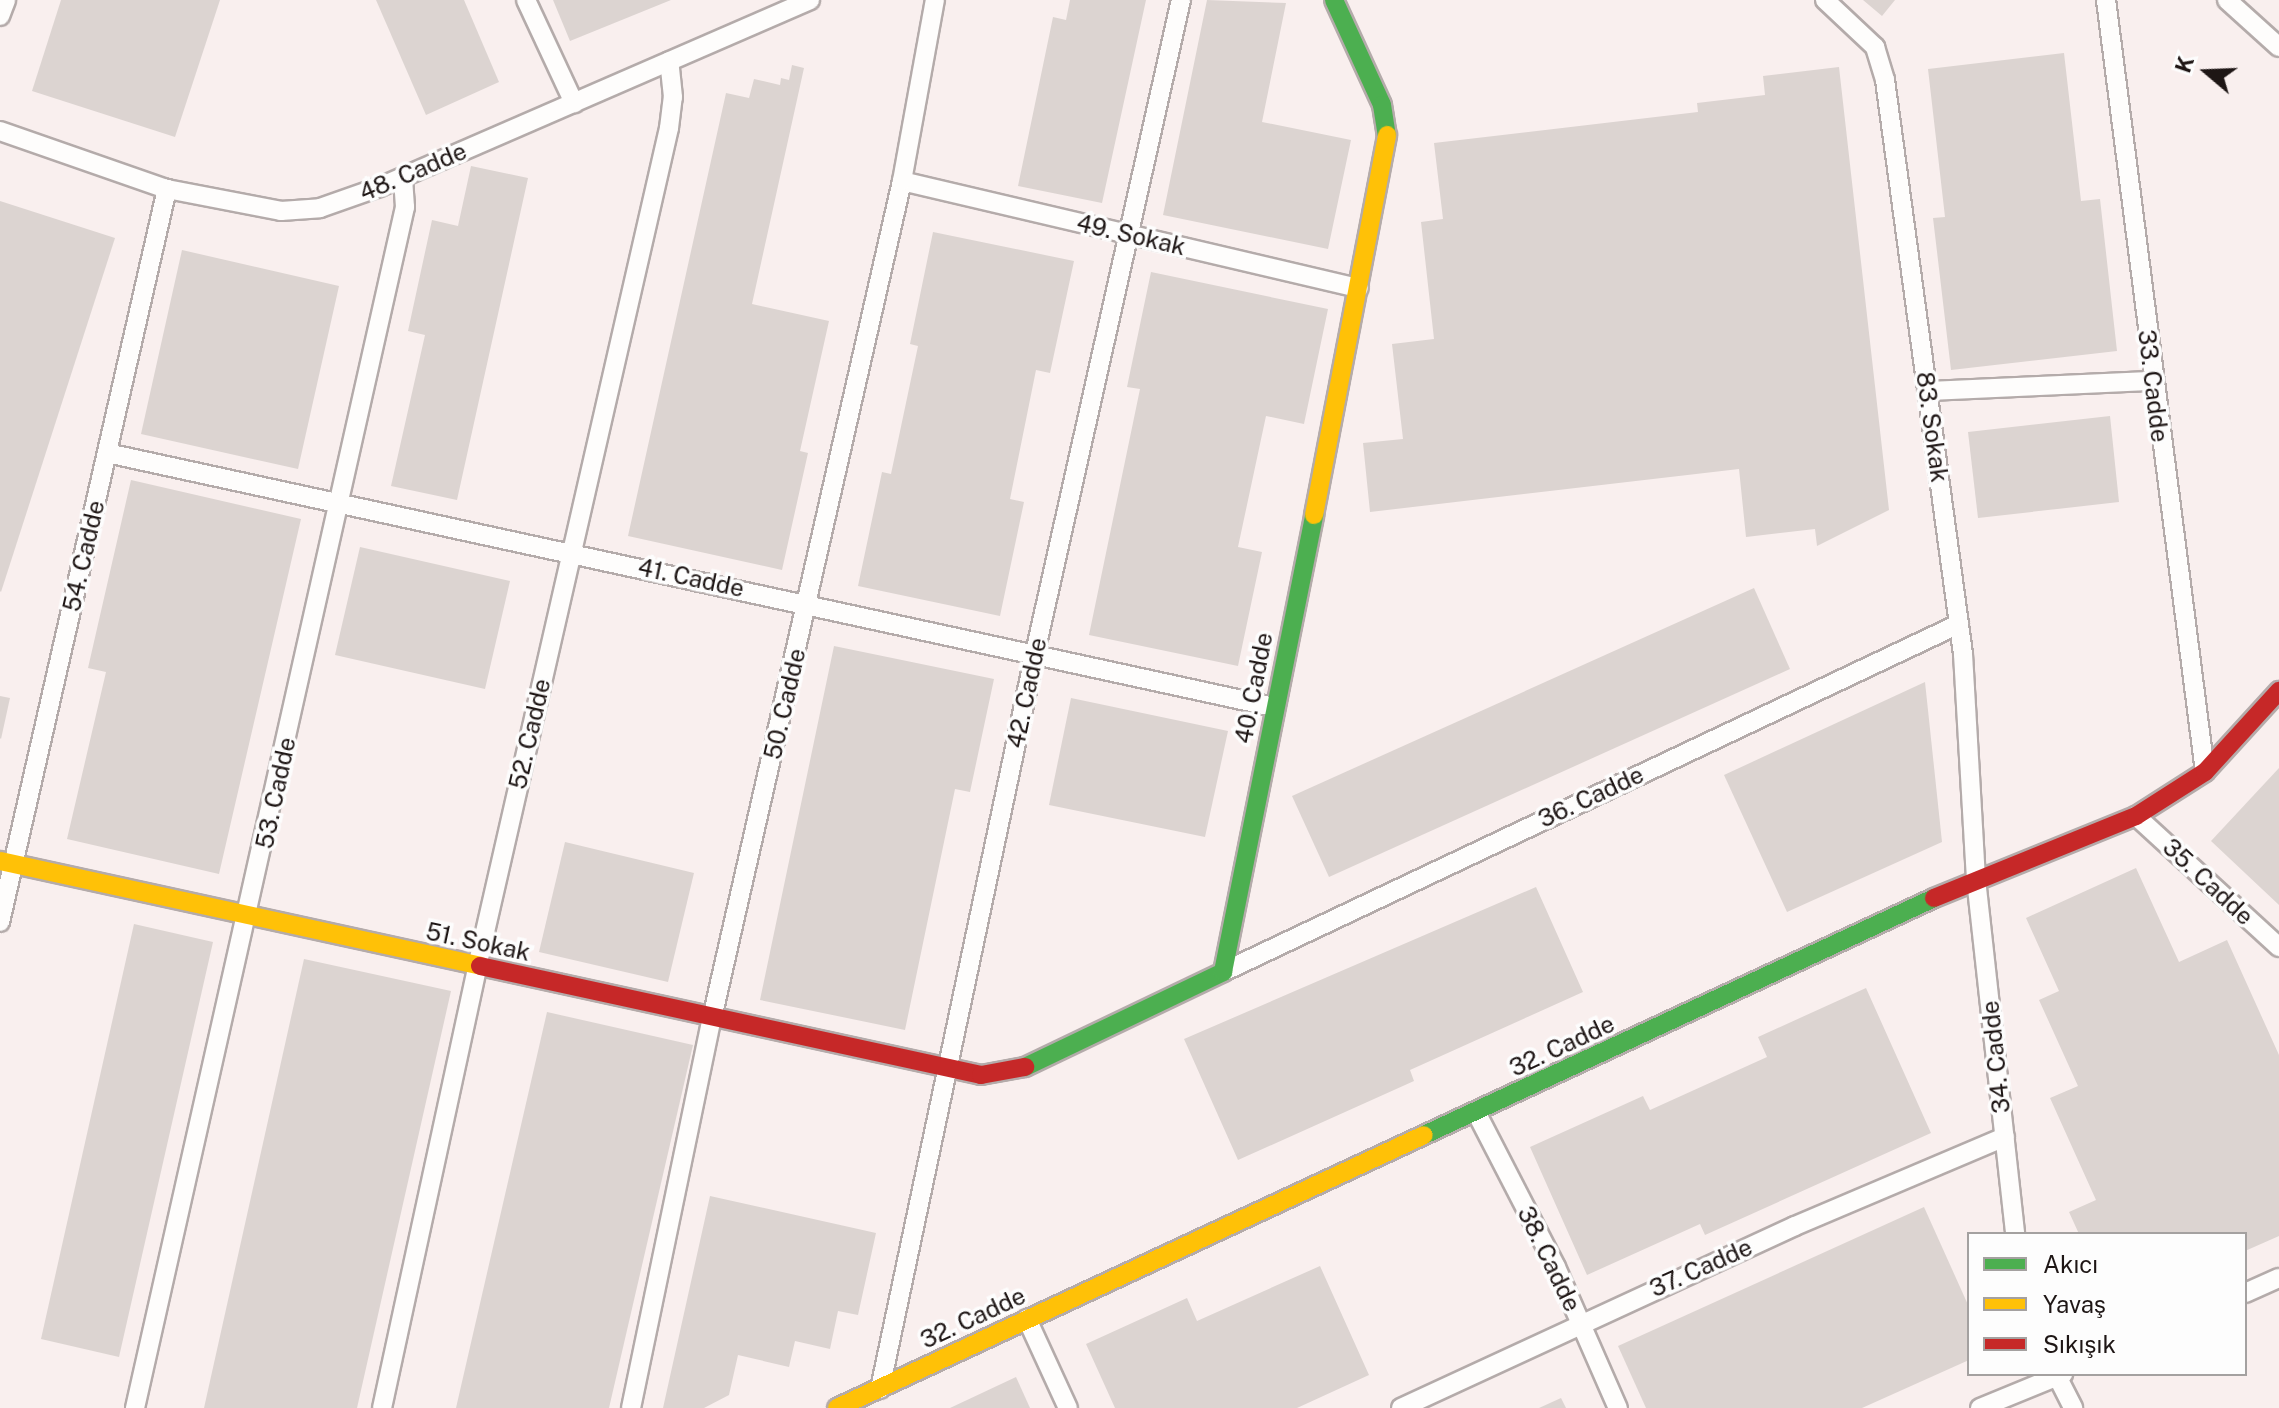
<!DOCTYPE html>
<html>
<head>
<meta charset="utf-8">
<style>
	body { margin:0 }
	#map { position:relative; width:2279px; height:1408px; overflow:hidden; background:#f9efee; font-family:"Public Sans",sans-serif }
	div>[style] { position:absolute }
	.building>* { inset:0; background:#dcd4d1 }
	.roads { filter:drop-shadow(2px 0 #b4abaa) drop-shadow(-2px 0 #b4abaa) drop-shadow(0 2px #b4abaa) drop-shadow(0 -2px #b4abaa) }
	.street>* { height:18px; margin:-9px; padding:0 9px; transform-origin:9px; border-radius:9px; background:#fefdfc }
	.fast>* { height:18px; margin:-9px; padding:0 9px; transform-origin:9px; border-radius:9px; background:#4caf50 }
	.slow>* { height:18px; margin:-9px; padding:0 9px; transform-origin:9px; border-radius:9px; background:#ffc107 }
	.jam>* { height:18px; margin:-9px; padding:0 9px; transform-origin:9px; border-radius:9px; background:#c62828 }
	span { translate:-50% -50%; white-space:nowrap; text-align:center; line-height:1.15; -webkit-text-stroke:7px #fdfdfd; paint-order:stroke }
	.street-label { font-size:24px; color:#1e1615 }
	.legend { position:absolute; left:1967px; top:1232px; width:280px; height:144px; box-sizing:border-box; background:#fdfdfd; border:2px solid #a4a1a0; margin:0; padding:10px 14px; list-style:none; font-size:24px; color:#1e1615 }
	.legend li { display:flex; align-items:center; gap:16px; height:40px }
	.legend b { width:40px; border:2px solid #a4a1a0 }
	.north { position:absolute; left:2167px; top:32px; width:80px; height:80px; -webkit-text-stroke:6px #fdfdfd; paint-order:stroke; rotate:289deg; font-size:22px; font-weight:700; line-height:32px; text-align:center; color:#1e1615 }
	.north::after { content:''; display:block; margin:auto; width:28px; height:36px; background:#1e1615; clip-path:polygon(50% 0,100% 100%,50% 72%,0 100%) }
</style>
</head>
<body>
<div id="map">
	<div class="building">
		<i style="clip-path:polygon(61px 0,220px 0,175px 137px,32px 91px)"></i>
		<i style="clip-path:polygon(376px 0,464px 0,499px 82px,426px 115px)"></i>
		<i style="clip-path:polygon(553px 0,671px 0,570px 41px)"></i>
		<i style="clip-path:polygon(1070px 0,1146px 0,1102px 203px,1018px 186px,1053px 17px,1066px 20px)"></i>
		<i style="clip-path:polygon(1207px 0,1286px 3px,1262px 122px,1351px 140px,1328px 249px,1163px 215px)"></i>
		<i style="clip-path:polygon(1863px 0,1895px 0,1882px 16px)"></i>
		<i style="clip-path:polygon(2064px 53px,2081px 201px,2100px 199px,2117px 351px,1951px 370px,1933px 218px,1945px 217px,1928px 69px)"></i>
		<i style="clip-path:polygon(792px 65px,804px 68px,752px 304px,829px 321px,800px 451px,808px 453px,782px 570px,628px 536px,726px 93px,749px 98px,754px 79px,780px 85px,781px 78px,789px 80px)"></i>
		<i style="clip-path:polygon(1839px 67px,1889px 510px,1817px 546px,1815px 529px,1746px 537px,1739px 469px,1370px 512px,1363px 443px,1403px 439px,1392px 344px,1434px 339px,1421px 222px,1443px 219px,1434px 143px,1698px 112px,1697px 103px,1765px 95px,1763px 76px)"></i>
		<i style="clip-path:polygon(471px 166px,528px 178px,457px 500px,391px 486px,425px 335px,408px 331px,432px 220px,458px 226px)"></i>
		<i style="clip-path:polygon(0 201px,115px 238px,1px 592px,0 591px)"></i>
		<i style="clip-path:polygon(933px 232px,1074px 261px,1050px 373px,1036px 370px,1010px 499px,1024px 502px,1000px 616px,858px 586px,882px 472px,891px 474px,918px 346px,910px 344px)"></i>
		<i style="clip-path:polygon(182px 250px,339px 286px,298px 469px,141px 434px)"></i>
		<i style="clip-path:polygon(1151px 272px,1328px 309px,1304px 424px,1266px 416px,1238px 547px,1262px 552px,1238px 666px,1089px 635px,1140px 389px,1127px 387px)"></i>
		<i style="clip-path:polygon(2110px 416px,2119px 502px,1978px 518px,1968px 432px)"></i>
		<i style="clip-path:polygon(131px 480px,301px 519px,219px 874px,67px 839px,106px 672px,88px 668px)"></i>
		<i style="clip-path:polygon(360px 547px,510px 581px,485px 689px,335px 655px)"></i>
		<i style="clip-path:polygon(1754px 588px,1790px 669px,1329px 877px,1292px 796px)"></i>
		<i style="clip-path:polygon(834px 646px,994px 679px,970px 792px,955px 789px,905px 1030px,760px 1000px)"></i>
		<i style="clip-path:polygon(1925px 682px,1942px 842px,1787px 912px,1724px 775px)"></i>
		<i style="clip-path:polygon(0 696px,10px 698px,1px 739px,0 738px)"></i>
		<i style="clip-path:polygon(1071px 698px,1228px 731px,1205px 837px,1049px 805px)"></i>
		<i style="clip-path:polygon(2279px 768px,2279px 905px,2211px 841px)"></i>
		<i style="clip-path:polygon(565px 842px,694px 873px,668px 982px,539px 952px)"></i>
		<i style="clip-path:polygon(2136px 868px,2179px 962px,2227px 940px,2279px 1055px,2279px 1236px,2245px 1251px,2245px 1234px,2079px 1234px,2069px 1212px,2096px 1200px,2050px 1098px,2078px 1086px,2039px 1000px,2059px 991px,2026px 918px)"></i>
		<i style="clip-path:polygon(1536px 887px,1583px 992px,1410px 1070px,1414px 1081px,1238px 1160px,1184px 1039px)"></i>
		<i style="clip-path:polygon(134px 924px,213px 942px,119px 1357px,41px 1339px)"></i>
		<i style="clip-path:polygon(304px 959px,451px 991px,357px 1408px,204px 1408px)"></i>
		<i style="clip-path:polygon(1866px 988px,1931px 1133px,1705px 1235px,1700px 1224px,1587px 1275px,1530px 1147px,1643px 1096px,1650px 1110px,1767px 1057px,1758px 1037px)"></i>
		<i style="clip-path:polygon(547px 1012px,693px 1045px,609px 1408px,456px 1408px)"></i>
		<i style="clip-path:polygon(710px 1196px,876px 1233px,858px 1315px,838px 1311px,830px 1349px,795px 1341px,789px 1367px,738px 1355px,729px 1395px,704px 1408px,663px 1408px)"></i>
		<i style="clip-path:polygon(1924px 1207px,1969px 1307px,1969px 1360px,1862px 1408px,1646px 1408px,1618px 1346px)"></i>
		<i style="clip-path:polygon(1320px 1266px,1369px 1375px,1297px 1408px,1115px 1408px,1086px 1344px,1187px 1298px,1197px 1321px)"></i>
		<i style="clip-path:polygon(1016px 1377px,1030px 1408px,950px 1408px)"></i>
		<i style="clip-path:polygon(1561px 1398px,1566px 1408px,1539px 1408px)"></i>
	</div>
	<div class="roads">
		<div class="street">
			<i style="left:526px;top:0;width:114px;rotate:65deg"></i>
			<i style="left:1825px;top:0;width:69px;rotate:43.2deg"></i>
			<i style="left:1875px;top:47px;width:34px;rotate:73deg"></i>
			<i style="left:1885px;top:80px;width:579px;rotate:82.26deg"></i>
			<i style="left:1963px;top:654px;width:225px;rotate:86.7deg"></i>
			<i style="left:1976px;top:879px;width:357px;rotate:83.7deg"></i>
			<i style="left:2106px;top:0;width:778px;rotate:82.69deg"></i>
			<i style="left:2227px;top:0;width:70px;rotate:42.1deg"></i>
			<i style="left:0;top:16px;width:17px;rotate:-69deg"></i>
			<i style="left:0;top:131px;width:177px;rotate:19.2deg"></i>
			<i style="left:167px;top:189px;width:116px;rotate:10.9deg"></i>
			<i style="left:281px;top:211px;width:39px;rotate:-4deg"></i>
			<i style="left:320px;top:208px;width:64px;rotate:-19.3deg"></i>
			<i style="left:380px;top:187px;width:469px;rotate:-23.5deg"></i>
			<i style="left:902px;top:181px;width:469px;rotate:13.2deg"></i>
			<i style="left:1927px;top:391px;width:224px;rotate:-2.6deg"></i>
			<i style="left:107px;top:453px;width:1194px;rotate:12.28deg"></i>
			<i style="left:2136px;top:816px;width:194px;rotate:42.5deg"></i>
			<i style="left:0;top:922px;width:752px;rotate:-77.17deg"></i>
			<i style="left:1223px;top:972px;width:814px;rotate:-25.31deg"></i>
			<i style="left:1476px;top:1112px;width:174px;rotate:62.7deg"></i>
			<i style="left:1556px;top:1267px;width:154px;rotate:66.3deg"></i>
			<i style="left:2245px;top:1293px;width:37px;rotate:-24deg"></i>
			<i style="left:1027px;top:1319px;width:98px;rotate:65.3deg"></i>
			<i style="left:2057px;top:1376px;width:36px;rotate:63deg"></i>
			<i style="left:880px;top:1389px;width:752px;rotate:-78.11deg"></i>
			<i style="left:1035px;top:653px;width:669px;rotate:-77.4deg"></i>
			<i style="left:135px;top:1408px;width:1231px;rotate:-77.33deg"></i>
			<i style="left:405px;top:207px;width:30px;rotate:-94deg"></i>
			<i style="left:382px;top:1408px;width:451px;rotate:-77.8deg"></i>
			<i style="left:477px;top:967px;width:861px;rotate:-77.11deg"></i>
			<i style="left:669px;top:128px;width:31px;rotate:-83deg"></i>
			<i style="left:673px;top:97px;width:36px;rotate:-96deg"></i>
			<i style="left:631px;top:1408px;width:398px;rotate:-78.3deg"></i>
			<i style="left:712px;top:1018px;width:858px;rotate:-77.21deg"></i>
			<i style="left:902px;top:181px;width:184px;rotate:-79.7deg"></i>
			<i style="left:1401px;top:1408px;width:434px;rotate:-24.8deg"></i>
			<i style="left:1795px;top:1226px;width:228px;rotate:-23deg"></i>
			<i style="left:1980px;top:1408px;width:90px;rotate:-22.3deg"></i>
		</div>
		<div class="fast">
			<i style="left:1334px;top:0;width:115px;rotate:65.4deg"></i>
			<i style="left:1382px;top:105px;width:30px;rotate:81deg"></i>
			<i style="left:1025px;top:1067px;width:220px;rotate:-25.6deg"></i>
			<i style="left:1223px;top:972px;width:466px;rotate:-78.7deg"></i>
			<i style="left:1424px;top:1135px;width:562px;rotate:-24.92deg"></i>
		</div>
		<div class="slow">
			<i style="left:1314px;top:515px;width:387px;rotate:-79.1deg"></i>
			<i style="left:0;top:861px;width:491px;rotate:12.3deg"></i>
			<i style="left:837px;top:1408px;width:647px;rotate:-24.94deg"></i>
		</div>
		<div class="jam">
			<i style="left:1934px;top:898px;width:218px;rotate:-22.1deg"></i>
			<i style="left:2136px;top:816px;width:82px;rotate:-32.5deg"></i>
			<i style="left:2205px;top:772px;width:110px;rotate:-47.6deg"></i>
			<i style="left:480px;top:966px;width:513px;rotate:12.27deg"></i>
			<i style="left:981px;top:1075px;width:45px;rotate:-10.3deg"></i>
		</div>
	</div>
	<div class="street-label">
		<span style="left:413px;top:172px;rotate:-23deg">48. Cadde</span>
		<span style="left:1131px;top:235px;rotate:13deg">49. Sokak</span>
		<span style="left:2153px;top:386px;rotate:83deg">33. Cadde</span>
		<span style="left:1932px;top:427px;rotate:82deg">83. Sokak</span>
		<span style="left:84px;top:556px;rotate:-77deg">54. Cadde</span>
		<span style="left:691px;top:578px;rotate:12deg">41. Cadde</span>
		<span style="left:1254px;top:688px;rotate:-79deg">40. Cadde</span>
		<span style="left:1027px;top:693px;rotate:-78deg">42. Cadde</span>
		<span style="left:785px;top:704px;rotate:-77deg">50. Cadde</span>
		<span style="left:530px;top:734px;rotate:-77deg">52. Cadde</span>
		<span style="left:276px;top:793px;rotate:-78deg">53. Cadde</span>
		<span style="left:1591px;top:797px;rotate:-25deg">36. Cadde</span>
		<span style="left:2208px;top:882px;rotate:43deg">35. Cadde</span>
		<span style="left:478px;top:942px;rotate:12deg">51. Sokak</span>
		<span style="left:1562px;top:1046px;rotate:-25deg">32. Cadde</span>
		<span style="left:1996px;top:1057px;rotate:-96deg">34. Cadde</span>
		<span style="left:1549px;top:1259px;rotate:64deg">38. Cadde</span>
		<span style="left:1701px;top:1268px;rotate:-24deg">37. Cadde</span>
		<span style="left:973px;top:1318px;rotate:-25deg">32. Cadde</span>
	</div>
	<ul class="legend">
	<li><b style="height:10px;background:#4caf50"></b>Akıcı</li>
	<li><b style="height:10px;background:#ffc107"></b>Yavaş</li>
	<li><b style="height:10px;background:#c62828"></b>Sıkışık</li>
	</ul>
	<div class="north">K</div>
</div>
</body>
</html>
